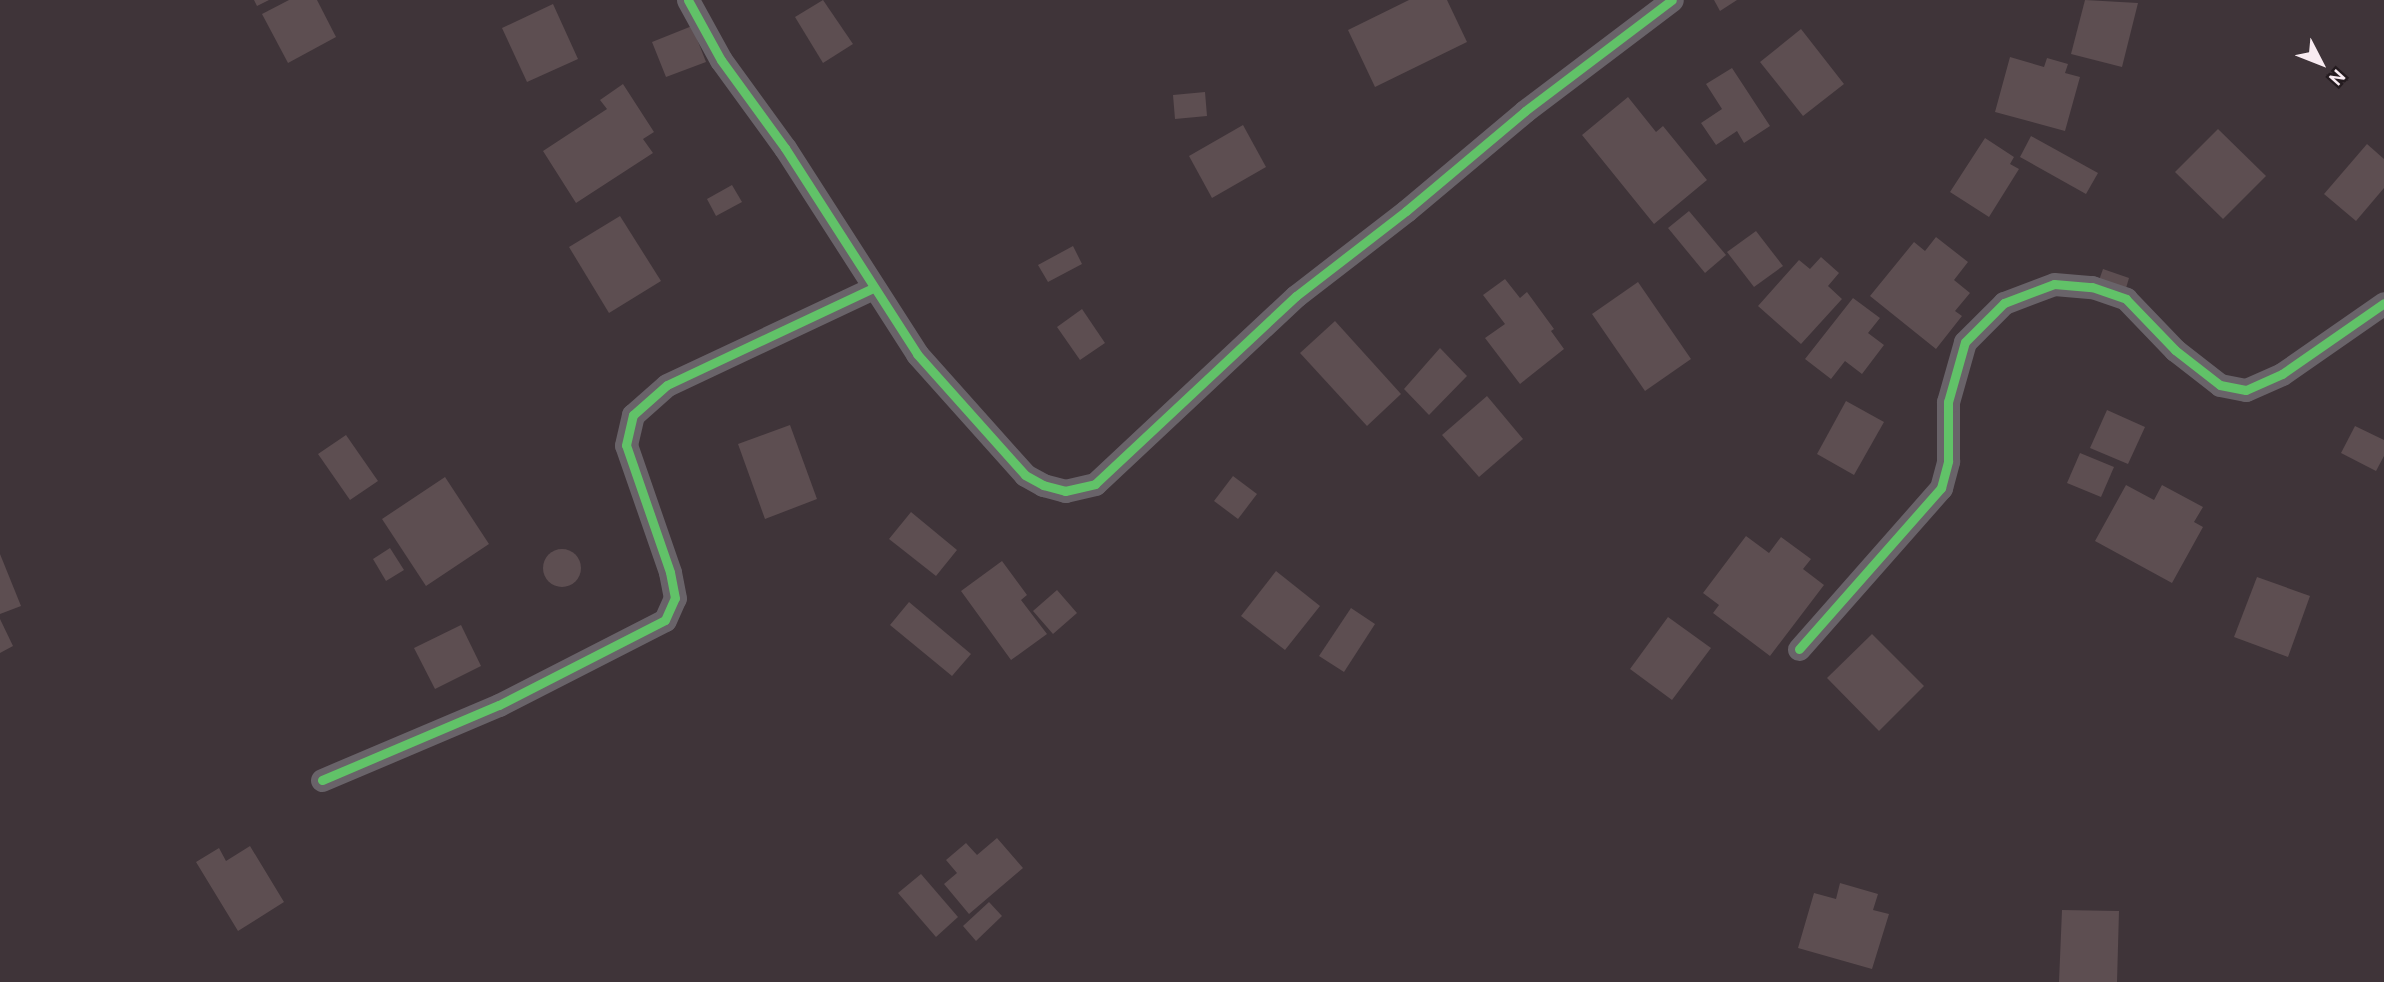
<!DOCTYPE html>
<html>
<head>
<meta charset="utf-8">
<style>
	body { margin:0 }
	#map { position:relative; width:2384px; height:982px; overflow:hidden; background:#3f3439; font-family:Cabin,sans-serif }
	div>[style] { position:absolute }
	.building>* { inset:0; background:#5d4e51 }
	.round { border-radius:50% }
	.street>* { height:23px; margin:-11.5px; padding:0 11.5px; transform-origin:11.5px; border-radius:11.5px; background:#696369 }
	.cycleway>* { height:9px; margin:-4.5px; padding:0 4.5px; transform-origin:4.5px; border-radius:4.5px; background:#61c268 }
	span { translate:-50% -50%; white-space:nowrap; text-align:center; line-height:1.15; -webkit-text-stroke:5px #241b1f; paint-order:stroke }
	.north { position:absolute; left:2286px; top:28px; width:70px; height:70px; -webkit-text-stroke:5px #241b1f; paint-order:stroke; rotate:132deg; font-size:19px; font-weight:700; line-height:28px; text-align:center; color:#f8ebf1 }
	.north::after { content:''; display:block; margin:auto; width:24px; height:32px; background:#f8ebf1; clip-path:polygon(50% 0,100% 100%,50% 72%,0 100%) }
</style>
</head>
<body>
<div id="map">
	<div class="building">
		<i style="clip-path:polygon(254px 0,269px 0,257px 6px)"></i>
		<i style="clip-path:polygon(289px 0,317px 0,336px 37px,288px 63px,262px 14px)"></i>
		<i style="clip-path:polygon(823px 0,853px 44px,823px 63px,795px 17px)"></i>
		<i style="clip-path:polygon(1409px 0,1447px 0,1467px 42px,1375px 87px,1348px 30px)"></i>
		<i style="clip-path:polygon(1714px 0,1737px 0,1720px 11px)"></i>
		<i style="clip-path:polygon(2085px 0,2138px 3px,2122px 67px,2071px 54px)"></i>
		<i style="clip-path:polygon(553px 4px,578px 59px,527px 82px,502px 28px)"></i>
		<i style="clip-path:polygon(692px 26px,706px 62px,666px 77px,652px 42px)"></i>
		<i style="clip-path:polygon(1801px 29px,1844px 84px,1803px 116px,1760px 62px)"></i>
		<i style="clip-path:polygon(2010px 57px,2044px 67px,2047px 58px,2068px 64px,2065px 73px,2080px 77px,2065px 131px,1995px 112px)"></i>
		<i style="clip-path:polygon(1732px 68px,1770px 126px,1744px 143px,1737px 131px,1716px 145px,1701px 123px,1722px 109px,1706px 84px)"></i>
		<i style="clip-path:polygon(623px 84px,654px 132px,643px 139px,653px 153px,576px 203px,543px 151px,607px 109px,600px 100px)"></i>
		<i style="clip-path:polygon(1205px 92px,1207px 116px,1175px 119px,1173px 95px)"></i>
		<i style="clip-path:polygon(1628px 97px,1656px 132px,1663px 126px,1707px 180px,1654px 224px,1582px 135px)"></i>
		<i style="clip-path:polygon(1243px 125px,1266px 167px,1212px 198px,1189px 156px)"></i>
		<i style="clip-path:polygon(2218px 129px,2266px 176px,2223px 219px,2175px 172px)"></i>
		<i style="clip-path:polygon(2031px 136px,2098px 173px,2086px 194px,2020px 157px)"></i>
		<i style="clip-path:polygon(1985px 138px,2014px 157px,2010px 164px,2019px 169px,1989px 217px,1950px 192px)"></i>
		<i style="clip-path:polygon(2367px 144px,2384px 159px,2384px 188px,2356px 221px,2324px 194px)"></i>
		<i style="clip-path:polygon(732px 185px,742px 202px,716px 216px,707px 199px)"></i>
		<i style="clip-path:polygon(1689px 211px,1726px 255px,1705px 273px,1668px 228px)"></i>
		<i style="clip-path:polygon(620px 216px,661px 281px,609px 313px,569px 247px)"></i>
		<i style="clip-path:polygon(1756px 231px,1783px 266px,1754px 287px,1727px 252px)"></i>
		<i style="clip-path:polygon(1936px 237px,1968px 262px,1954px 280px,1970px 293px,1955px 311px,1962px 316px,1936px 349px,1870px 296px,1914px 242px,1925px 251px)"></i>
		<i style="clip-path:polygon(1073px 246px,1082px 264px,1048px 282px,1038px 265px)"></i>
		<i style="clip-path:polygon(1821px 257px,1839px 273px,1828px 286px,1842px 299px,1801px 344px,1758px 306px,1799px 260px,1810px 269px)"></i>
		<i style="clip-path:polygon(2103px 269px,2129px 278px,2124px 295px,2097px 286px)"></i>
		<i style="clip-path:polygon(1505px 279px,1520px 298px,1527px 292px,1554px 329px,1551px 331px,1564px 349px,1520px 384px,1485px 338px,1505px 324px,1483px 295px)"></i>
		<i style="clip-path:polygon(1638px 282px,1691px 359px,1645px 391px,1592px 314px)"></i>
		<i style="clip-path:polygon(1853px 298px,1880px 318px,1868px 333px,1884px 345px,1862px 374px,1845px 361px,1831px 379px,1805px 359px)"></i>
		<i style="clip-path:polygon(1082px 309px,1105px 343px,1080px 360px,1057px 327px)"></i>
		<i style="clip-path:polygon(1335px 321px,1401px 394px,1367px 426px,1300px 353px)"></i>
		<i style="clip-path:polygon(1440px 348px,1467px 376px,1429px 415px,1404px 389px)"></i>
		<i style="clip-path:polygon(1487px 396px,1523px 439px,1479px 477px,1442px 435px)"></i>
		<i style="clip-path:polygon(1846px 401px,1884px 422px,1854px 475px,1817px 454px)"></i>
		<i style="clip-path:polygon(2107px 410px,2145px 427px,2128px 464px,2090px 448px)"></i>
		<i style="clip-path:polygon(790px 425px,817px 499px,765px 519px,738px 444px)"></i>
		<i style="clip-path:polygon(2355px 426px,2384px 440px,2384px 456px,2376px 471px,2341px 453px)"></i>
		<i style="clip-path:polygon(346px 435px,378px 481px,350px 500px,318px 454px)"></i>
		<i style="clip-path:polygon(2080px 453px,2114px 467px,2101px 497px,2067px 483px)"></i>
		<i style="clip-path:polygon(1233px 476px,1257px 494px,1238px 519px,1214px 501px)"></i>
		<i style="clip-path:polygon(445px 477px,489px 544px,426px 586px,382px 519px)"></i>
		<i style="clip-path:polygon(2126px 485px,2154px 500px,2162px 485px,2203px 507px,2194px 522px,2203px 527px,2172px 583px,2095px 541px)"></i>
		<i style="clip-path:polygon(911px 512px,957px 550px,936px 576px,889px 539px)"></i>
		<i style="clip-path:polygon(1746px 536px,1769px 553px,1781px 537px,1811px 559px,1803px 569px,1824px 585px,1770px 656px,1713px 613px,1719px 605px,1703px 593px)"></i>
		<i style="clip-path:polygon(390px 548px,404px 570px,386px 581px,373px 559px)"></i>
		<i class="round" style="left:543px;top:549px;width:38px;height:38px"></i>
		<i style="clip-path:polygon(0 554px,21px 606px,0 614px)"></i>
		<i style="clip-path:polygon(1002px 561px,1027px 595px,1021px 600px,1047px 634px,1011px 660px,961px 591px)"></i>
		<i style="clip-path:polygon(1276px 571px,1320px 606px,1285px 650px,1241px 616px)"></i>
		<i style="clip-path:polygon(2257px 577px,2310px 596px,2288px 657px,2234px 637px)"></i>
		<i style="clip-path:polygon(1057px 590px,1077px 613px,1053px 634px,1033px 611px)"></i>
		<i style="clip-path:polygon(909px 602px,971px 654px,952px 676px,890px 625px)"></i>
		<i style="clip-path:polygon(1351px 608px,1375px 624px,1344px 672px,1319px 656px)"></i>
		<i style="clip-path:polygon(1668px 617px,1711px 648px,1672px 700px,1630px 669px)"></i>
		<i style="clip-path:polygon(0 619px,13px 646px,0 653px)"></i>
		<i style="clip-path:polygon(461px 625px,481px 666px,435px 689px,414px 648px)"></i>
		<i style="clip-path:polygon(1872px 634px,1924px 686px,1879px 731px,1827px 678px)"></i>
		<i style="clip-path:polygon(997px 838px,1023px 868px,969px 914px,944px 884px,957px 873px,946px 860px,966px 843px,977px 855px)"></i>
		<i style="clip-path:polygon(250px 846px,284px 902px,238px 931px,196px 862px,219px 848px,226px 861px)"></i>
		<i style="clip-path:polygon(921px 874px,958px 917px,936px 937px,898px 893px)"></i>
		<i style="clip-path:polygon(1840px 883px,1878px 894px,1873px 910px,1889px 914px,1872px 969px,1798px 948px,1814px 893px,1836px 899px)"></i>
		<i style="clip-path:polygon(989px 902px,1002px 916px,976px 941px,963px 926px)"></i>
		<i style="clip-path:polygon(2062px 910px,2119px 911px,2117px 982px,2059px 982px)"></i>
	</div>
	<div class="street">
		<i style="left:688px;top:0;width:68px;rotate:61.2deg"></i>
		<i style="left:721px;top:60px;width:109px;rotate:54deg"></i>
		<i style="left:785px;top:148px;width:245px;rotate:57.3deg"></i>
		<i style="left:917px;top:354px;width:162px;rotate:48.2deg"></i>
		<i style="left:1025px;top:475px;width:21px;rotate:29deg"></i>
		<i style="left:1043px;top:485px;width:23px;rotate:15deg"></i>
		<i style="left:1065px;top:491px;width:31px;rotate:-13deg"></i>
		<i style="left:1095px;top:484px;width:275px;rotate:-43.1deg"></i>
		<i style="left:1296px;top:296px;width:139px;rotate:-37.7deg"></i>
		<i style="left:1406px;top:211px;width:155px;rotate:-40deg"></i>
		<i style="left:1525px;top:111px;width:184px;rotate:-37.1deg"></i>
		<i style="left:1799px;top:649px;width:215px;rotate:-48.6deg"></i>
		<i style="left:1941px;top:488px;width:28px;rotate:-75deg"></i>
		<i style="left:1948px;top:461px;width:59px;rotate:-90deg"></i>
		<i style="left:1948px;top:402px;width:62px;rotate:-74.2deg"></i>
		<i style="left:1965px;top:342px;width:55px;rotate:-45deg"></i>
		<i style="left:2004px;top:303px;width:53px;rotate:-20.8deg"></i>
		<i style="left:2054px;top:284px;width:38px;rotate:5deg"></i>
		<i style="left:2092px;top:287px;width:36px;rotate:19deg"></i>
		<i style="left:2126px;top:299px;width:71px;rotate:46.1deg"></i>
		<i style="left:2175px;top:350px;width:57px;rotate:37.9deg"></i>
		<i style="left:2220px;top:385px;width:26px;rotate:11deg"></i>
		<i style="left:2246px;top:390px;width:39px;rotate:-24deg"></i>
		<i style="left:2282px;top:374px;width:124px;rotate:-34.8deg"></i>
		<i style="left:322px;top:780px;width:192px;rotate:-23deg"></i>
		<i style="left:499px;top:705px;width:186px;rotate:-27.1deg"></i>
		<i style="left:665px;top:620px;width:24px;rotate:-66deg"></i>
		<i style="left:675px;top:598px;width:26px;rotate:-101deg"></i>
		<i style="left:670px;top:572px;width:134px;rotate:-109.1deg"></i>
		<i style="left:626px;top:445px;width:31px;rotate:-77deg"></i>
		<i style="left:633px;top:415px;width:45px;rotate:-41.4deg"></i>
		<i style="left:667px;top:385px;width:228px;rotate:-25.2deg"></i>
	</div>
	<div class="cycleway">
		<i style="left:688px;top:0;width:68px;rotate:61.2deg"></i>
		<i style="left:721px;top:60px;width:109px;rotate:54deg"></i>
		<i style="left:785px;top:148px;width:245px;rotate:57.3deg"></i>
		<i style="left:917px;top:354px;width:162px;rotate:48.2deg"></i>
		<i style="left:1025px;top:475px;width:21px;rotate:29deg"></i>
		<i style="left:1043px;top:485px;width:23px;rotate:15deg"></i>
		<i style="left:1065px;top:491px;width:31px;rotate:-13deg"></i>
		<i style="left:1095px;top:484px;width:275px;rotate:-43.1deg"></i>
		<i style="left:1296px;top:296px;width:139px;rotate:-37.7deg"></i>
		<i style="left:1406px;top:211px;width:155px;rotate:-40deg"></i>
		<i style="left:1525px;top:111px;width:184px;rotate:-37.1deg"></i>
		<i style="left:1799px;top:649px;width:215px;rotate:-48.6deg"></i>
		<i style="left:1941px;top:488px;width:28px;rotate:-75deg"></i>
		<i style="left:1948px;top:461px;width:59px;rotate:-90deg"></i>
		<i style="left:1948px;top:402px;width:62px;rotate:-74.2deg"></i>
		<i style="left:1965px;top:342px;width:55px;rotate:-45deg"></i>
		<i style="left:2004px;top:303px;width:53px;rotate:-20.8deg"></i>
		<i style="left:2054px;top:284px;width:38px;rotate:5deg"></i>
		<i style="left:2092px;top:287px;width:36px;rotate:19deg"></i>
		<i style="left:2126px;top:299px;width:71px;rotate:46.1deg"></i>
		<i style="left:2175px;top:350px;width:57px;rotate:37.9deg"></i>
		<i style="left:2220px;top:385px;width:26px;rotate:11deg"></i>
		<i style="left:2246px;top:390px;width:39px;rotate:-24deg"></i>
		<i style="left:2282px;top:374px;width:124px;rotate:-34.8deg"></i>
		<i style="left:322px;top:780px;width:192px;rotate:-23deg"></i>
		<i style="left:499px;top:705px;width:186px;rotate:-27.1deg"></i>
		<i style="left:665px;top:620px;width:24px;rotate:-66deg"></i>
		<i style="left:675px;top:598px;width:26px;rotate:-101deg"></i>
		<i style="left:670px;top:572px;width:134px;rotate:-109.1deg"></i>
		<i style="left:626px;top:445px;width:31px;rotate:-77deg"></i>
		<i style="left:633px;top:415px;width:45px;rotate:-41.4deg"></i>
		<i style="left:667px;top:385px;width:228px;rotate:-25.2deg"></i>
	</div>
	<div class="north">N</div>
</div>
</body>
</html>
